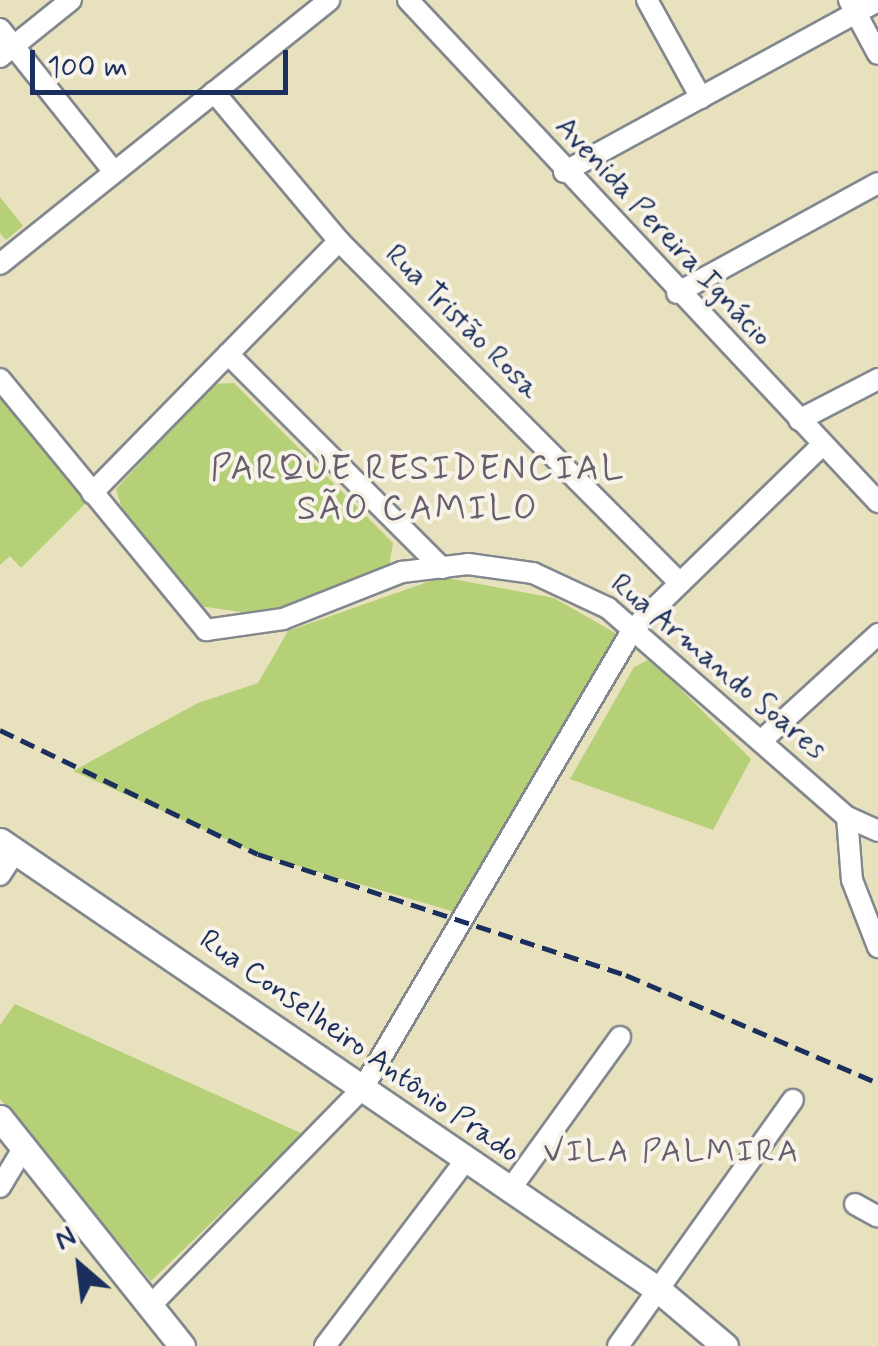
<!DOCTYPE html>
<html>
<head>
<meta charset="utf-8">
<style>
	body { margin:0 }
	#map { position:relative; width:878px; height:1346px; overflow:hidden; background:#e8e1be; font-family:Mynerve,sans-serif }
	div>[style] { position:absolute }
	.green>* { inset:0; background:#b5d076 }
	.roads { filter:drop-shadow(2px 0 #82888e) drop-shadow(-2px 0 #82888e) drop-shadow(0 2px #82888e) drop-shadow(0 -2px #82888e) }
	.minor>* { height:20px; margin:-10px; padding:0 10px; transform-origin:10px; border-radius:10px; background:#fff }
	.major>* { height:25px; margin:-12.5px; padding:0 12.5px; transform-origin:12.5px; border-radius:12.5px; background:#fff }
	.rail>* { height:5px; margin-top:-2.5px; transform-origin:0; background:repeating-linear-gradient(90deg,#1b2f5e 0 15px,transparent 0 23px) }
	span { translate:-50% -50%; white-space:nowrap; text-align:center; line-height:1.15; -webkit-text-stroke:8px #f7f3e8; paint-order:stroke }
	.street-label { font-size:30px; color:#1b2f5e }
	.neighbourhood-label { font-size:32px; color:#665e6c; letter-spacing:2.5px }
	.quarter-label { font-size:35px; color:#665e6c; letter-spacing:2.5px }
	.north { position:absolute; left:30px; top:1216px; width:100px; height:100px; -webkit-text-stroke:8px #f7f3e8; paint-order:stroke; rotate:332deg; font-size:28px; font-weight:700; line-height:40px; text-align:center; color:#1b2f5e }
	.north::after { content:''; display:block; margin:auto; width:35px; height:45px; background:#1b2f5e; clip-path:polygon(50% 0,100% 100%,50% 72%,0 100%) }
	.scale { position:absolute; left:30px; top:50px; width:258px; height:45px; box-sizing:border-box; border:5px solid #1b2f5e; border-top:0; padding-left:12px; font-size:30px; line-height:35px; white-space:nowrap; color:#1b2f5e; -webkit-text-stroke:8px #f7f3e8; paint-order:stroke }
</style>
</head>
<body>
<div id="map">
	<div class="green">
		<i style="clip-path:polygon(0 197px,23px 226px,6px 240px,0 233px)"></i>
		<i style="clip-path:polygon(234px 383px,393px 543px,389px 566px,261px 615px,200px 606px,123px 512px,116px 489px,213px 384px)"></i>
		<i style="clip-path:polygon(0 398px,87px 502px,21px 568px,10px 556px,0 565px)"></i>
		<i style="clip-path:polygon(442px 577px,554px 598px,617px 634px,455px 912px,261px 855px,73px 771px,198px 703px,258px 683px,288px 631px)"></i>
		<i style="clip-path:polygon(650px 659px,751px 759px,713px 830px,570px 779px,634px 667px)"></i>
		<i style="clip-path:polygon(15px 1004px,303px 1134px,151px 1281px,0 1099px,0 1025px)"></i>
	</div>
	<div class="roads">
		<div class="minor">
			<i style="left:408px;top:0;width:688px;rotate:46.89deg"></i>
			<i style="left:647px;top:0;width:112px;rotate:61.1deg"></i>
			<i style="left:849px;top:0;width:61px;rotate:61.8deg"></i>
			<i style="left:0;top:29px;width:183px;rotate:51.4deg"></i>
			<i style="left:0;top:57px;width:91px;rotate:-38.8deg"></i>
			<i style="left:214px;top:92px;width:194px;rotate:50deg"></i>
			<i style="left:339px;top:241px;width:483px;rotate:45.1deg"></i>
			<i style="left:564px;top:172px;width:358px;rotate:-28.6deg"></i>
			<i style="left:0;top:264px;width:422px;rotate:-38.7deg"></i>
			<i style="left:677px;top:293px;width:229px;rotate:-28.7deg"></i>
			<i style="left:228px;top:354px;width:303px;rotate:45deg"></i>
			<i style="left:0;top:379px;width:325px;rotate:50.6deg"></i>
			<i style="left:206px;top:630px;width:78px;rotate:-8.1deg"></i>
			<i style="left:283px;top:619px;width:128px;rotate:-21.6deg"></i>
			<i style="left:402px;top:572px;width:66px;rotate:-6.9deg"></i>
			<i style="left:468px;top:564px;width:66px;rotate:7.9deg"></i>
			<i style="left:533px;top:573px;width:83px;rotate:25deg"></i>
			<i style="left:608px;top:608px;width:317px;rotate:41.2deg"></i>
			<i style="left:847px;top:817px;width:34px;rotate:24deg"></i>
			<i style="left:799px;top:420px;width:89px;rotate:-27.4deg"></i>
			<i style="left:92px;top:493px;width:353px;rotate:-45.6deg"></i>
			<i style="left:761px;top:741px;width:159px;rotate:-42.4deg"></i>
			<i style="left:847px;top:817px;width:63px;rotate:85.5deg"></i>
			<i style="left:852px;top:880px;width:72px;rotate:68.8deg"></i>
			<i style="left:0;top:875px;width:27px;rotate:-57deg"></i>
			<i style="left:0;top:1187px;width:47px;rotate:-59deg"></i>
			<i style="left:509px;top:1191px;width:190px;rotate:-54.2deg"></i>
			<i style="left:855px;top:1204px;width:26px;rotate:29deg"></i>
			<i style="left:152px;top:1304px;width:302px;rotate:-45.7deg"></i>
			<i style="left:363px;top:1088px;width:533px;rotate:-59.53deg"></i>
			<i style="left:633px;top:629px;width:265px;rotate:-44.2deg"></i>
			<i style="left:325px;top:1346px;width:232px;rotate:-52.9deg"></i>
			<i style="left:618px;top:1346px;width:302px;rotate:-54.6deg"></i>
		</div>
		<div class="major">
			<i style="left:0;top:841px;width:799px;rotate:34.29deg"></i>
			<i style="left:660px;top:1291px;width:85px;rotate:40.2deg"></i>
			<i style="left:0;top:1118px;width:292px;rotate:51.4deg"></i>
		</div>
	</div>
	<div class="rail">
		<i style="left:0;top:730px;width:286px;rotate:25.7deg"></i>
		<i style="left:258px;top:854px;width:387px;rotate:18.2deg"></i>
		<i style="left:626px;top:975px;width:274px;rotate:23.2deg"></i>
	</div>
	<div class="street-label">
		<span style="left:663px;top:232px;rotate:47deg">Avenida Pereira Ignácio</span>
		<span style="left:462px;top:322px;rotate:45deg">Rua Tristão Rosa</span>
		<span style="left:718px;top:667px;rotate:40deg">Rua Armando Soares</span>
		<span style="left:359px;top:1047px;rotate:35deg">Rua Conselheiro Antônio Prado</span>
	</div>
	<div class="neighbourhood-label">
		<span style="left:672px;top:1152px">VILA PALMIRA</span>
	</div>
	<div class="quarter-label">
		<span style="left:418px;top:489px">PARQUE RESIDENCIAL<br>SÃO CAMILO</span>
	</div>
	<div class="north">N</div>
	<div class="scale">100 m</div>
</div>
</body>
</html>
